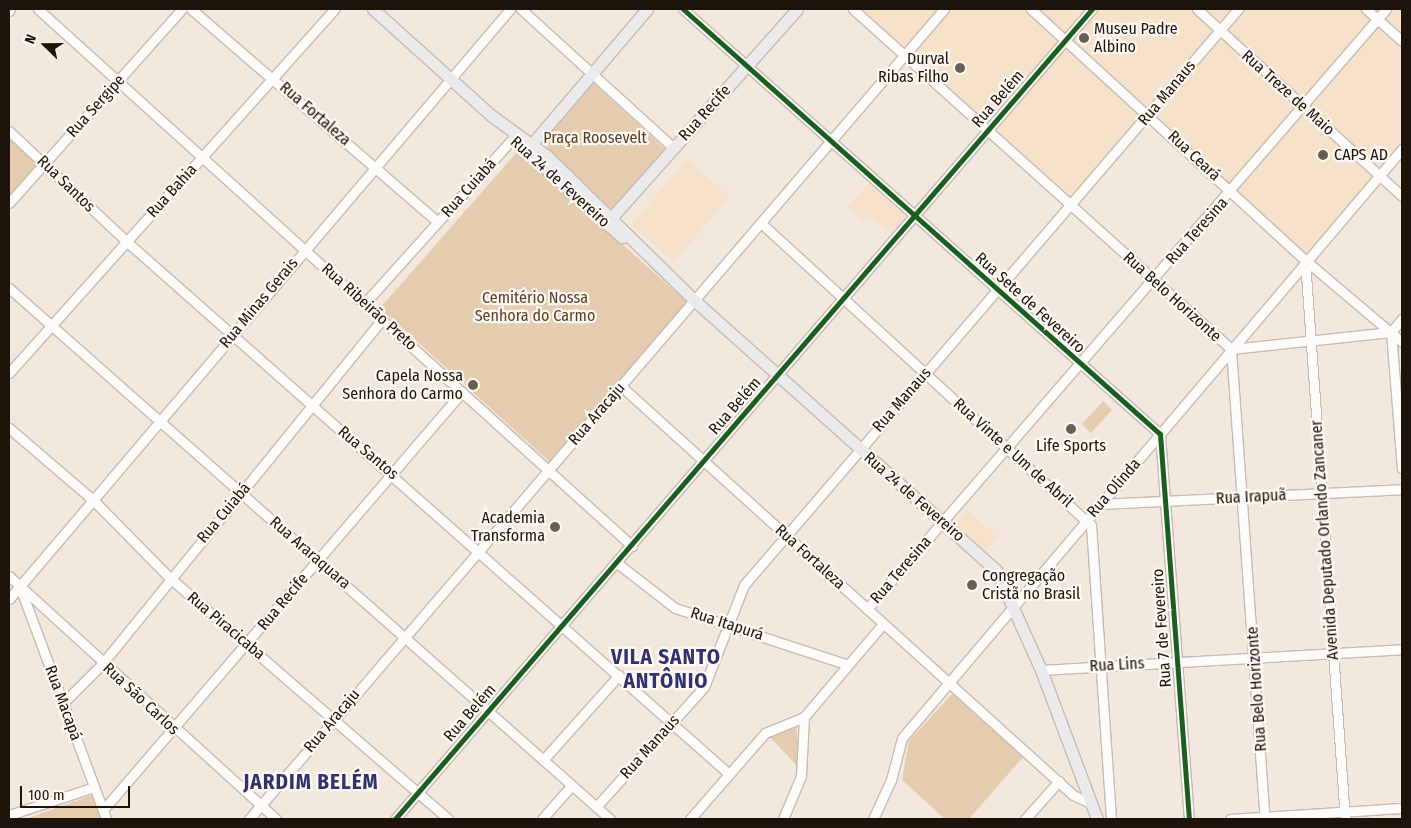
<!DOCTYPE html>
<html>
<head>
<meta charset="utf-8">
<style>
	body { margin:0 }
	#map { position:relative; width:1411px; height:828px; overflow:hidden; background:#f3e8dd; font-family:"Fira Sans Condensed",sans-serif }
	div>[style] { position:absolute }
	.built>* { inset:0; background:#f6e1ca }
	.green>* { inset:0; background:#e6ccaf }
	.roads { filter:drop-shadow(1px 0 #c4bbb2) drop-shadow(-1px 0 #c4bbb2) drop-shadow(0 1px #c4bbb2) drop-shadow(0 -1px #c4bbb2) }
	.minor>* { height:9px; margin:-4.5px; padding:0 4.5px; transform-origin:4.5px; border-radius:4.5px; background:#fdfcfa }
	.major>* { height:11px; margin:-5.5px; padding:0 5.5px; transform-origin:5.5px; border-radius:5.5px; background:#ebeaec }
	.cycleway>* { height:5px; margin:-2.5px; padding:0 2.5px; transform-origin:2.5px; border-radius:2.5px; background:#1b5e20 }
	.dots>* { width:14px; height:14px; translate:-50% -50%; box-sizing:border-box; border:2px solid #fef9f4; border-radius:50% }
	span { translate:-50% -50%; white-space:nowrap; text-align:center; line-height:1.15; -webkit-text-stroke:4.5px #fef9f4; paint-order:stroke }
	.poi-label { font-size:16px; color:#1c140a }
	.left { translate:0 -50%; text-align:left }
	.right { translate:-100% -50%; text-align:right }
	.street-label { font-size:16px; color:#1c140a }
	.park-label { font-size:16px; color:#593f20 }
	.district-label { font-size:21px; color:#2f326c; font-weight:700; letter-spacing:1px }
	.frame { position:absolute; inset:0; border:10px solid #1c140a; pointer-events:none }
	.north { position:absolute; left:20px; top:20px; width:50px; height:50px; -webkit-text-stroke:4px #fef9f4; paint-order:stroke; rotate:292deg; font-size:14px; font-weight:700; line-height:20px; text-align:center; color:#1c140a }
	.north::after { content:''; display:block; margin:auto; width:18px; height:22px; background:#1c140a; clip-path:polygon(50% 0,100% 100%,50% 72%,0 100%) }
	.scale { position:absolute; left:20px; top:786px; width:110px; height:22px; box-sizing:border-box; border:2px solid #1c140a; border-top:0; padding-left:6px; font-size:15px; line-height:18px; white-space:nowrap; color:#1c140a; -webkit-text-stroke:4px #fef9f4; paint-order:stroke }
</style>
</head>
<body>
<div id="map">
	<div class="built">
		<i style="clip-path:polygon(850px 9px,1402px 9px,1402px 150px,1300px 265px,1147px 117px,1068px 207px)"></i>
		<i style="clip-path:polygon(687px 159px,730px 197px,674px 262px,631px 225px)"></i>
		<i style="clip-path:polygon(869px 183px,906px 217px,890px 234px,875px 220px,867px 216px,862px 221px,847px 207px)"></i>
		<i style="clip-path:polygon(968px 510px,997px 537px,985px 551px,955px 524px)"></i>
	</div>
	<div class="green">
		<i style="clip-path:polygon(591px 81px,666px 150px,613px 211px,548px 149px,546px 130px)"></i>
		<i style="clip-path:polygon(9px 137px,39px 164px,9px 196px)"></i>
		<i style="clip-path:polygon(518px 151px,688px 303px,550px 462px,380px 308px)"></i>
		<i style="clip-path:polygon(1103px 401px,1112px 410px,1091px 433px,1082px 424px)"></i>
		<i style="clip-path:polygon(952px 694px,1023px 757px,969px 819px,945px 819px,902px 780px,909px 741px)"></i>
		<i style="clip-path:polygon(796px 725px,800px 760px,796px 765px,770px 737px)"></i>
		<i style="clip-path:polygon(92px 795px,100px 819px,26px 819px)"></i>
	</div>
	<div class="roads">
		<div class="minor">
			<i style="left:38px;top:9px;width:801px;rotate:42.11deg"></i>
			<i style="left:191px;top:9px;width:326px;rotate:40.8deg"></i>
			<i style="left:521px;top:9px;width:207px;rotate:42.3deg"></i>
			<i style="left:683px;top:9px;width:639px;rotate:41.7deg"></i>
			<i style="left:1160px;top:434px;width:386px;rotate:85.7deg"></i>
			<i style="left:853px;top:9px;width:508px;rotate:41.97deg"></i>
			<i style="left:1231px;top:349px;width:471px;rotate:85.9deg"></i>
			<i style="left:1031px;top:9px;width:372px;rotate:42.5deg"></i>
			<i style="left:1305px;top:260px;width:127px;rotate:40.2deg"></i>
			<i style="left:1197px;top:9px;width:277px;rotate:42.4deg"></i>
			<i style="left:1366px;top:9px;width:48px;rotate:41.6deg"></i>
			<i style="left:9px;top:11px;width:2px;rotate:-63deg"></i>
			<i style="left:9px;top:131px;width:161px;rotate:43.2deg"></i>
			<i style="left:126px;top:241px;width:805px;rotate:41.47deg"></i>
			<i style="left:9px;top:203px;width:260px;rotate:-48.3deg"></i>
			<i style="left:761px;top:223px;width:447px;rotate:42.5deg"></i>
			<i style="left:1091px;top:525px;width:295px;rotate:86.1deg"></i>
			<i style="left:1305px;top:260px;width:560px;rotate:85.91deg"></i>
			<i style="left:9px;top:288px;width:802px;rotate:41.46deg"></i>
			<i style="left:365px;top:303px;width:220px;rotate:-48.1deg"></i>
			<i style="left:1391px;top:332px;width:137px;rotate:85.4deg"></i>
			<i style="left:1391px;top:332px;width:17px;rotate:-50deg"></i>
			<i style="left:1231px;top:349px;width:161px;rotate:-6.1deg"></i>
			<i style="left:9px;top:373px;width:489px;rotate:-48.2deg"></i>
			<i style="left:622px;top:387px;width:608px;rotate:42.13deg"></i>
			<i style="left:1073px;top:795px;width:19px;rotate:25deg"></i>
			<i style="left:9px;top:428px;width:111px;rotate:40.6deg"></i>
			<i style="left:93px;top:500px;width:110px;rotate:45.4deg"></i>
			<i style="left:170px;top:578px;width:368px;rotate:40.9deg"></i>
			<i style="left:1100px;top:504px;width:302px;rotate:-2.8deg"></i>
			<i style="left:617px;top:563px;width:73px;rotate:37.8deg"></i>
			<i style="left:675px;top:608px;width:182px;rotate:18.2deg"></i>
			<i style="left:9px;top:576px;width:361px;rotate:42.3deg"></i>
			<i style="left:21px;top:590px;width:244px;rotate:69.6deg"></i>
			<i style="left:9px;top:599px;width:774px;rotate:-49.66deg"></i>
			<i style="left:867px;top:609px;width:793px;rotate:-49.14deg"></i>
			<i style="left:1041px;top:670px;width:362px;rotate:-3.3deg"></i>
			<i style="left:63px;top:703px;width:55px;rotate:-45deg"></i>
			<i style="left:102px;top:664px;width:444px;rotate:-50.9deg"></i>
			<i style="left:543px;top:760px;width:114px;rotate:-48.2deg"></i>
			<i style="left:596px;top:807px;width:161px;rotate:-48deg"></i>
			<i style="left:704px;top:687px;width:110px;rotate:-68.6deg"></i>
			<i style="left:744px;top:585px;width:759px;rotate:-49.38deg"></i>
			<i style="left:103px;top:810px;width:551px;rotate:-49.34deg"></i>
			<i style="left:9px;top:815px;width:89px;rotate:-18.2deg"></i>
			<i style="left:249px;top:819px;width:1067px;rotate:-49.37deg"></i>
			<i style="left:395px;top:819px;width:1069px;rotate:-49.29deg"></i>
			<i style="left:542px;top:819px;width:44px;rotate:-48.7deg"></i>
			<i style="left:690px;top:819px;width:114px;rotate:-48.9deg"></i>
			<i style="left:765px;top:733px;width:42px;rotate:-22.3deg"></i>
			<i style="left:783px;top:819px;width:47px;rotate:-67.3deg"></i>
			<i style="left:801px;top:776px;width:59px;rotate:-87.1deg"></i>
			<i style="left:804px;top:717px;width:122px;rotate:-49.7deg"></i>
			<i style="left:873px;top:819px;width:43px;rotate:-65.2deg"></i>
			<i style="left:891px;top:780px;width:43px;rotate:-75.3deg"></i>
			<i style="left:902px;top:738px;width:773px;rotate:-49.67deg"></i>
			<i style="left:1025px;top:819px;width:51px;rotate:-48.2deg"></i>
			<i style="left:1230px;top:819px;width:172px;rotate:-3.7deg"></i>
		</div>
		<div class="major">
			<i style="left:373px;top:9px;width:160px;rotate:42deg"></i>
			<i style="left:492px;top:116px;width:68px;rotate:36deg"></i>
			<i style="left:547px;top:156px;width:207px;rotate:44.4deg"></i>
			<i style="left:695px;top:301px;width:404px;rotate:41.8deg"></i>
			<i style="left:996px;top:570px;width:110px;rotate:65.8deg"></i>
			<i style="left:1041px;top:670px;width:159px;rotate:69.4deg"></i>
			<i style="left:513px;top:139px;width:147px;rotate:42deg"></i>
			<i style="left:531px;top:145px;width:179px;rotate:-49.5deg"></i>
			<i style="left:569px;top:192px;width:23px;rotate:34deg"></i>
			<i style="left:605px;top:217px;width:7px"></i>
			<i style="left:612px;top:217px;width:278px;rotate:-48.3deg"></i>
		</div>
	</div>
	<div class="cycleway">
		<i style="left:683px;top:9px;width:639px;rotate:41.7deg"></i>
		<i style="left:1160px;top:434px;width:386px;rotate:85.7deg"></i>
		<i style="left:395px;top:819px;width:1069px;rotate:-49.29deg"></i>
	</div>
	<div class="dots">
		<i style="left:1084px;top:38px;background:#675e54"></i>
		<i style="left:960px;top:68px;background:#675e54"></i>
		<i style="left:1323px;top:155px;background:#675e54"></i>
		<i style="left:473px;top:385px;background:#675e54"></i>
		<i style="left:1071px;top:429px;background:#675e54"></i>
		<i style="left:555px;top:527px;background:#675e54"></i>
		<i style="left:972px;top:585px;background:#675e54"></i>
	</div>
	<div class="poi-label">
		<span class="left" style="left:1094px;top:38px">Museu Padre<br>Albino</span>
		<span class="right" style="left:949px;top:68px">Durval<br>Ribas Filho</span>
		<span class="left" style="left:1334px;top:155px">CAPS AD</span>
		<span class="right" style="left:463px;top:385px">Capela Nossa<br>Senhora do Carmo</span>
		<span style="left:1071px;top:446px">Life Sports</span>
		<span class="right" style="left:545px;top:527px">Academia<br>Transforma</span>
		<span class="left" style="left:982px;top:585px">Congregação<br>Cristã no Brasil</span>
	</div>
	<div class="street-label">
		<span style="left:1167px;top:93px;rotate:-50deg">Rua Manaus</span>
		<span style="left:1288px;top:93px;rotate:42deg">Rua Treze de Maio</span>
		<span style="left:998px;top:99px;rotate:-49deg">Rua Belém</span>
		<span style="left:96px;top:106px;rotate:-48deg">Rua Sergipe</span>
		<span style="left:705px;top:113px;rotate:-48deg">Rua Recife</span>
		<span style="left:315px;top:114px;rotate:41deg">Rua Fortaleza</span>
		<span style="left:1194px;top:156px;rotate:43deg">Rua Ceará</span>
		<span style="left:560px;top:182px;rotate:42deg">Rua 24 de Fevereiro</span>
		<span style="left:66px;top:184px;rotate:44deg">Rua Santos</span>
		<span style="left:469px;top:188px;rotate:-48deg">Rua Cuiabá</span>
		<span style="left:172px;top:191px;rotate:-48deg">Rua Bahia</span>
		<span style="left:1197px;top:231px;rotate:-48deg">Rua Teresina</span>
		<span style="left:1172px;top:297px;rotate:42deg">Rua Belo Horizonte</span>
		<span style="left:259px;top:303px;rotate:-50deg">Rua Minas Gerais</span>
		<span style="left:1030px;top:303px;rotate:42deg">Rua Sete de Fevereiro</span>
		<span style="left:369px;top:307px;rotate:42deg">Rua Ribeirão Preto</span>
		<span style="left:902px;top:400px;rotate:-49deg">Rua Manaus</span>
		<span style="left:735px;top:406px;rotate:-49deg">Rua Belém</span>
		<span style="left:597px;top:414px;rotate:-49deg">Rua Aracaju</span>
		<span style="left:368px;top:453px;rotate:40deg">Rua Santos</span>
		<span style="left:1013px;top:453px;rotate:42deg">Rua Vinte e Um de Abril</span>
		<span style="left:1114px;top:488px;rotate:-49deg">Rua Olinda</span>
		<span style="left:914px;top:497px;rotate:41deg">Rua 24 de Fevereiro</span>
		<span style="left:1251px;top:497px;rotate:-3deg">Rua Irapuã</span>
		<span style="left:224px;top:513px;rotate:-50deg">Rua Cuiabá</span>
		<span style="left:1325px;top:540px;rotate:-94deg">Avenida Deputado Orlando Zancaner</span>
		<span style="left:310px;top:553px;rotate:41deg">Rua Araraquara</span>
		<span style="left:810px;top:557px;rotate:42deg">Rua Fortaleza</span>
		<span style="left:901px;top:570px;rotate:-49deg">Rua Teresina</span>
		<span style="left:283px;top:602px;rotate:-50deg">Rua Recife</span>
		<span style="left:727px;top:624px;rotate:18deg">Rua Itapurá</span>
		<span style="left:226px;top:626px;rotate:40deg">Rua Piracicaba</span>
		<span style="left:1162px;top:628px;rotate:-94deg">Rua 7 de Fevereiro</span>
		<span style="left:1117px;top:665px;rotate:-3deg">Rua Lins</span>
		<span style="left:1257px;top:689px;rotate:-94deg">Rua Belo Horizonte</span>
		<span style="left:141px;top:699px;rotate:43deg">Rua São Carlos</span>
		<span style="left:63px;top:703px;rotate:70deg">Rua Macapá</span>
		<span style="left:470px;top:713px;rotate:-49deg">Rua Belém</span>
		<span style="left:332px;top:721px;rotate:-50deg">Rua Aracaju</span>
		<span style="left:650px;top:747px;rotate:-48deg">Rua Manaus</span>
	</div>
	<div class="park-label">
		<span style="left:595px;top:138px">Praça Roosevelt</span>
		<span style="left:535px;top:307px">Cemitério Nossa<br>Senhora do Carmo</span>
	</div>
	<div class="district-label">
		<span style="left:666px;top:669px">VILA SANTO<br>ANTÔNIO</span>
		<span style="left:311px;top:782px">JARDIM BELÉM</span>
	</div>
	<div class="frame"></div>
	<div class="north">N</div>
	<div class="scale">100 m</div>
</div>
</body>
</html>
